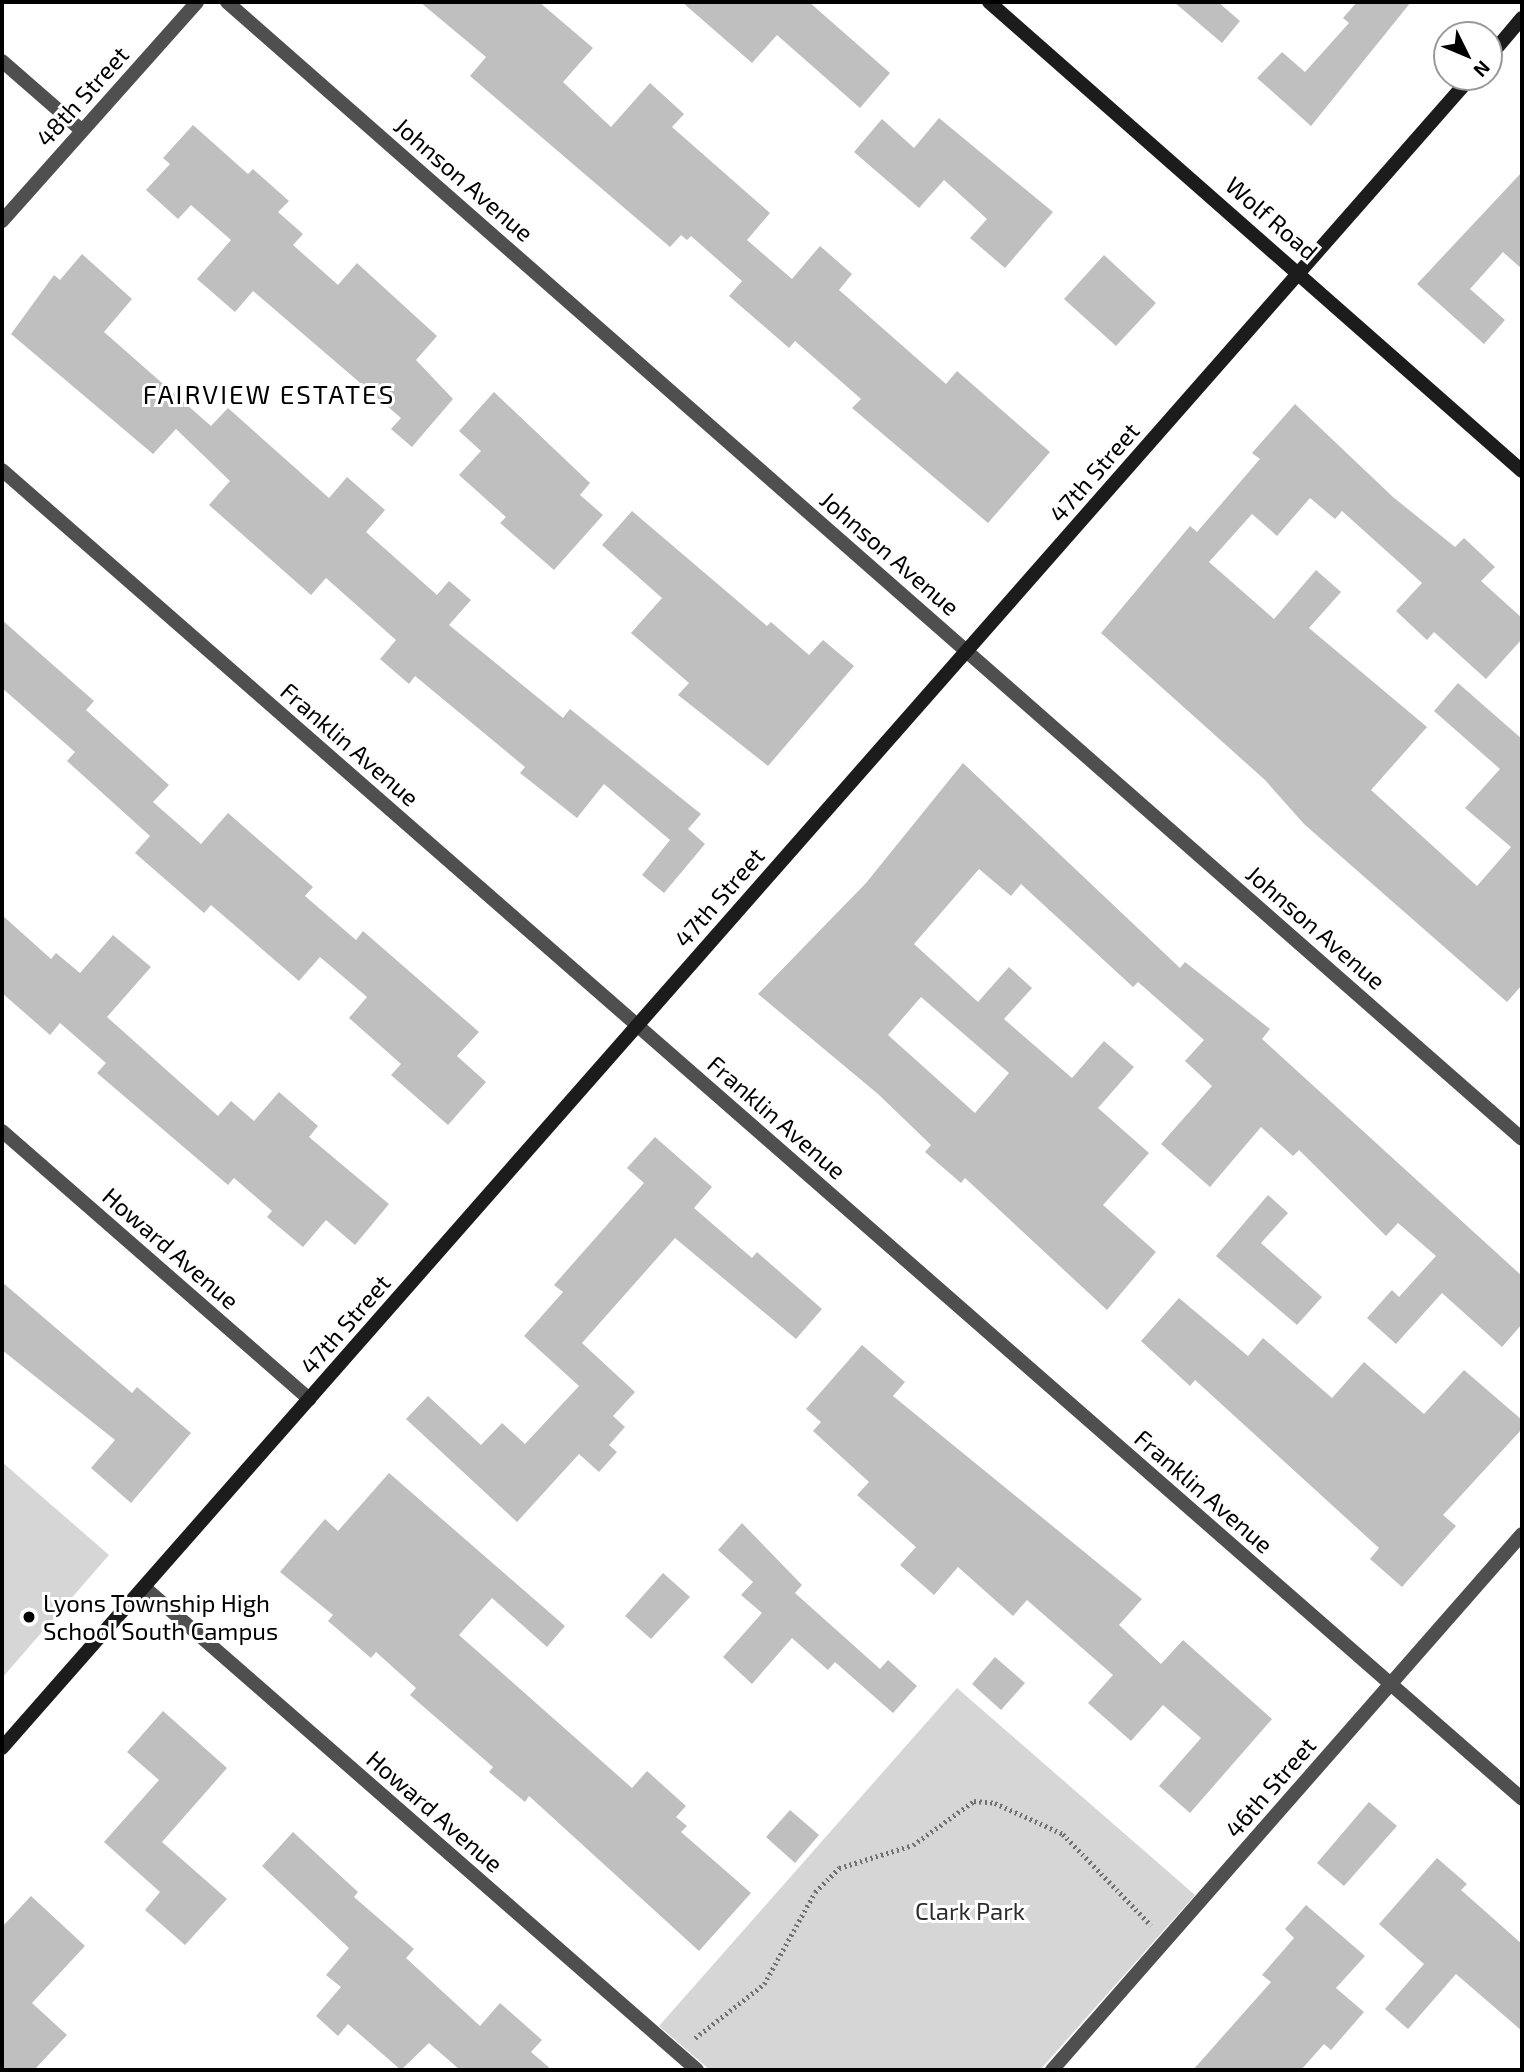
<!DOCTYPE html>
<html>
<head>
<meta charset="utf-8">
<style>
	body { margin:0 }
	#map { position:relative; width:1524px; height:2072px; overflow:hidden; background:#fff; font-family:"Exo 2",sans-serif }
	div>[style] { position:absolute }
	.green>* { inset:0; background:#d6d6d6 }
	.building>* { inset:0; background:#bfbfbf }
	.path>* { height:4.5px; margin-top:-2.25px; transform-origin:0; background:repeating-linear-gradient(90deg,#717171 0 2px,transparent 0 5.5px) }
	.minor>* { height:14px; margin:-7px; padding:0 7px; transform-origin:7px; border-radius:7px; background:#4f4f4f }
	.secondary>* { height:14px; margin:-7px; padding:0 7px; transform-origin:7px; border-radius:7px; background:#1c1c1c }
	.dots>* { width:19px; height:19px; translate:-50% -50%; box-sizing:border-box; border:4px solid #fff; border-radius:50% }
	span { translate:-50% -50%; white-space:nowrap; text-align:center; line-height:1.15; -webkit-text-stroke:6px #fff; paint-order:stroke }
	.street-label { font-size:24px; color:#000 }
	.poi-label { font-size:24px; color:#000 }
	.left { translate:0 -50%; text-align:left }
	.park-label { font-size:24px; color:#2d2d2d }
	.neighbourhood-label { font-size:26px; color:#000; letter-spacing:2px }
	.frame { position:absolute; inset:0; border:4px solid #000; pointer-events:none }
	.north { position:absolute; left:1433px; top:21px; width:70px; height:70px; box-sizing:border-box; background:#fff; border:2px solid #999; border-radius:50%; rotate:133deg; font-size:19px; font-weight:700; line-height:28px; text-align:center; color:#000 }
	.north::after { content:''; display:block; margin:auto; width:24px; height:32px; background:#000; clip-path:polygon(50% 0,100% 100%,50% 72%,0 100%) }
</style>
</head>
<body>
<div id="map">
	<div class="green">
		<i style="clip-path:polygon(2px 1462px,109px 1555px,2px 1678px)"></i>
		<i style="clip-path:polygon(957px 1688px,1195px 1895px,1040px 2070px,710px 2070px,659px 2026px)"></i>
	</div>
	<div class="building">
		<i style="clip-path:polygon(420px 2px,539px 2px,593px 48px,563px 82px,611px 127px,650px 83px,684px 114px,672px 127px,770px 213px,747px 240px,792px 279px,820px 246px,852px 274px,839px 290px,946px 384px,957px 371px,1050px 452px,988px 523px,852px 408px,861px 399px,795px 341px,789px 348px,729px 296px,742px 281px,691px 236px,687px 240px,681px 235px,670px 247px,470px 76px,486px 57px)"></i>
		<i style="clip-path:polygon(682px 2px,809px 2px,890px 73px,860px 108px,777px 35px,752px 63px)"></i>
		<i style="clip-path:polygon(1174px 2px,1218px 2px,1240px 21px,1222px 43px)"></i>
		<i style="clip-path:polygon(1357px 2px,1411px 2px,1311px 126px,1257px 78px,1282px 52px,1305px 72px,1349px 23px,1343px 18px)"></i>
		<i style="clip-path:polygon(939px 118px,1053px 212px,1005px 268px,970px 238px,987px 219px,944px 180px,919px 208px,854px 152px,882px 119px,914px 148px)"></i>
		<i style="clip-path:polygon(193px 125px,248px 174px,253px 169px,289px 201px,278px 212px,303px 234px,293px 245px,338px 285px,357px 263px,437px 336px,416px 360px,453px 399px,412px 447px,391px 429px,401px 418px,253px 291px,235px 312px,197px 279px,231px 240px,191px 205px,178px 219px,146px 190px,170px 164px,163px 158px)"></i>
		<i style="clip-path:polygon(1522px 172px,1522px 269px,1503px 252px,1470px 289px,1505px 320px,1484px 344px,1417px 284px)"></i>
		<i style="clip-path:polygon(82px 254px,132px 299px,104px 332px,211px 426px,228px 408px,329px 498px,347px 477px,385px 510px,366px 532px,437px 595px,449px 581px,471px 600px,449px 625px,563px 718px,570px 709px,701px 814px,688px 829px,705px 844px,664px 893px,642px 875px,670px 840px,604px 784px,577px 818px,520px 773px,525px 767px,415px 676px,409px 684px,380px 659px,396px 640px,326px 578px,311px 595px,209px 505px,230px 481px,176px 429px,153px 454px,11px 334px,54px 275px,60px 280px)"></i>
		<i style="clip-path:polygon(1104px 255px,1156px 303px,1116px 346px,1064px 299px)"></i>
		<i style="clip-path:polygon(494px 392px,590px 483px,580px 495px,603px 515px,554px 570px,500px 523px,506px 517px,459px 475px,481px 451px,459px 431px)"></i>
		<i style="clip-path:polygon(1295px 404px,1393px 497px,1455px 547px,1464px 538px,1495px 567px,1481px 581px,1522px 618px,1522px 639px,1486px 679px,1434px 632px,1427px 640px,1396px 611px,1422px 583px,1342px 511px,1335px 519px,1310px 498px,1277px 536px,1252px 514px,1209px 562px,1274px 619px,1316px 570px,1341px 592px,1309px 628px,1427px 727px,1371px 790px,1477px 886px,1511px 847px,1465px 808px,1500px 769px,1434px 711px,1458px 683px,1522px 739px,1522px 985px,1507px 1002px,1304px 824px,1265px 780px,1101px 633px,1190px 526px,1197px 532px,1260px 459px,1252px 453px)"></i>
		<i style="clip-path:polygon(632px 511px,767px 626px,771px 622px,809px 655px,823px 640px,854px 666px,768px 766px,678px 695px,689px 683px,631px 633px,662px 598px,602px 545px)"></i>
		<i style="clip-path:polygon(2px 620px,94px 701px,86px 710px,169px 785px,153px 802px,201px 844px,228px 813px,313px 887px,305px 896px,356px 940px,363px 931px,479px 1032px,457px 1056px,486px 1082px,448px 1125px,391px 1075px,401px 1064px,349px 1018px,367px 997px,320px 957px,299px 981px,211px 905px,204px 913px,135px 853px,150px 836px,67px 761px,75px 752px,2px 688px)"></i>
		<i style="clip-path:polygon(evenodd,963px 763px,1180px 968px,1185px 962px,1270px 1029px,1262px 1039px,1522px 1276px,1522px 1324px,1502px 1347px,1442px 1293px,1396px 1344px,1367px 1318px,1392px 1290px,1399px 1297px,1436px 1256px,1398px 1223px,1386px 1236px,1299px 1150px,1293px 1156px,1261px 1127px,1210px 1187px,1161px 1144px,1212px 1086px,1185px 1061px,1204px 1040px,1138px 982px,1133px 987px,1021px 884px,1011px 896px,979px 869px,914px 944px,978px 1002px,1009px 967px,1032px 988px,1004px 1019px,1072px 1078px,1104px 1041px,1134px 1067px,1098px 1108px,1149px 1153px,1103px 1205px,1156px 1252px,1107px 1310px,965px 1178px,961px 1183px,925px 1152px,931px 1145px,878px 1094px,758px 994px,866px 883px,963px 763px,921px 997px,1009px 1073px,975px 1113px,888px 1035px,921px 997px)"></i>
		<i style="clip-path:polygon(2px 915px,51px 959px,56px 953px,80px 973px,113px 935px,151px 967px,107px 1017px,218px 1116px,231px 1101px,254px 1121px,279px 1092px,318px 1126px,309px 1137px,389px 1204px,355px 1245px,326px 1220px,303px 1247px,267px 1217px,272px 1211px,234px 1178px,228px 1185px,97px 1073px,106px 1063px,60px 1023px,50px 1035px,2px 993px)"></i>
		<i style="clip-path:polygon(655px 1137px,712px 1187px,694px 1208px,752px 1258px,757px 1252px,822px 1309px,796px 1339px,675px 1238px,582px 1343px,635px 1392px,613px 1416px,625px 1427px,609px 1445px,617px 1452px,599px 1472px,579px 1454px,517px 1522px,406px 1419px,428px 1396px,481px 1445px,502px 1423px,525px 1444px,579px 1386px,524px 1336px,563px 1292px,554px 1285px,644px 1183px,627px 1168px)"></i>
		<i style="clip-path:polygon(1268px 1195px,1288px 1213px,1261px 1243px,1322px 1297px,1297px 1325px,1216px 1256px)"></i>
		<i style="clip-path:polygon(2px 1282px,132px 1393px,137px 1387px,191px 1433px,131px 1503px,91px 1468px,115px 1440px,2px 1350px)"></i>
		<i style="clip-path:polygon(1179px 1298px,1248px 1356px,1263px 1338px,1332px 1398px,1364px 1362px,1424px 1414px,1464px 1370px,1522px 1420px,1522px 1429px,1443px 1515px,1456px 1526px,1402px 1587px,1370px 1559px,1379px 1548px,1195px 1380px,1190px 1386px,1141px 1341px)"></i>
		<i style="clip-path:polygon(862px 1345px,905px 1382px,893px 1396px,1142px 1599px,1119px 1625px,1161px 1664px,1183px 1640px,1272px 1719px,1190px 1813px,1159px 1786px,1201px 1738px,1163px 1705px,1131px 1741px,1088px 1703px,1113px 1675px,1027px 1600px,1013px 1616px,958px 1567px,934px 1595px,900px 1565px,916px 1547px,857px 1495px,869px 1482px,813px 1431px,821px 1422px,806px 1409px)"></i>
		<i style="clip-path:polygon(389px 1473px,565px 1626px,547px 1647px,492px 1598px,459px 1635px,632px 1788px,647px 1771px,686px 1806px,676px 1817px,687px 1826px,681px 1832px,751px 1893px,699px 1951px,529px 1796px,525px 1802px,489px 1772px,493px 1767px,410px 1695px,416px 1688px,376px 1652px,371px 1658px,328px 1621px,333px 1615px,280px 1572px,325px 1519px,338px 1531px)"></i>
		<i style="clip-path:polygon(742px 1523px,802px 1585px,795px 1593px,880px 1669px,888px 1660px,917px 1686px,893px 1713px,835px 1662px,828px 1670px,792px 1638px,752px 1684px,723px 1657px,762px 1613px,741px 1595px,753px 1582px,718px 1550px)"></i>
		<i style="clip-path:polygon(663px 1573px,690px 1597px,651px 1639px,625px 1616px)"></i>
		<i style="clip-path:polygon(995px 1657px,1025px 1683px,1001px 1710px,972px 1684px)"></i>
		<i style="clip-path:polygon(163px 1711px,227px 1768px,162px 1842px,227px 1899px,185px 1945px,145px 1910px,160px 1892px,104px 1842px,159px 1780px,127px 1752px)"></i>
		<i style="clip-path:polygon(1369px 1802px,1397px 1826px,1344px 1886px,1317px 1863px)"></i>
		<i style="clip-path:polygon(790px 1810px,819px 1835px,795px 1863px,766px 1837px)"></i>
		<i style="clip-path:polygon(293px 1832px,358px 1892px,354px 1897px,414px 1949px,406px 1958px,480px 2026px,500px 2003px,542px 2040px,531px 2052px,552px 2070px,460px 2070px,429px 2043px,401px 2070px,348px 2024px,338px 2036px,316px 2016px,341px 1987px,326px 1975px,349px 1948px,262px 1866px)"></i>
		<i style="clip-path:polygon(1437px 1858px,1467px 1884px,1461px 1890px,1522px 1944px,1522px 2031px,1456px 1974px,1408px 2029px,1385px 2009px,1424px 1964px,1379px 1924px)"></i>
		<i style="clip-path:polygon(31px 1896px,85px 1946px,32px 2003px,67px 2035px,34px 2070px,2px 2070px,2px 1927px)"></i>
		<i style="clip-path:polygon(1306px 1905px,1365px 1956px,1336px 1988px,1364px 2012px,1331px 2050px,1324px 2044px,1301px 2070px,1193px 2070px,1271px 1982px,1262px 1975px,1294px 1938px,1285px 1929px)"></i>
	</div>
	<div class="path">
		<i style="left:695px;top:2038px;width:88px;rotate:-38deg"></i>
		<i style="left:764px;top:1984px;width:105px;rotate:-61deg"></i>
		<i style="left:815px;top:1892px;width:34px;rotate:-45deg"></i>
		<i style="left:839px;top:1868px;width:77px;rotate:-17.3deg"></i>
		<i style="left:913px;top:1845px;width:75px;rotate:-35.8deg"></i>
		<i style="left:974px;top:1801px;width:21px;rotate:5deg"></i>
		<i style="left:995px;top:1803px;width:75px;rotate:24.5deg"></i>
		<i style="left:1063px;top:1834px;width:127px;rotate:46deg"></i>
	</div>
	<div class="minor">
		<i style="left:227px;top:2px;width:1723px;rotate:41.28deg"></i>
		<i style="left:2px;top:61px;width:105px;rotate:41.1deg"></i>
		<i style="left:2px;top:221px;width:293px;rotate:-48.3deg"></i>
		<i style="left:2px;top:470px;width:2019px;rotate:41.16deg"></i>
		<i style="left:2px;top:1131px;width:408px;rotate:41.1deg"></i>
		<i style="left:144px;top:1587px;width:734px;rotate:41.13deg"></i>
		<i style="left:1052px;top:2070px;width:713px;rotate:-48.75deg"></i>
	</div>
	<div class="secondary">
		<i style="left:989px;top:2px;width:710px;rotate:41.35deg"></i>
		<i style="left:1489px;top:57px;width:51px;rotate:-49.8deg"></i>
		<i style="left:2px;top:1748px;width:2225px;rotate:-48.68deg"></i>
	</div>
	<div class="dots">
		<i style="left:29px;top:1617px;background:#000"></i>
	</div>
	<div class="street-label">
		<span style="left:82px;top:96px;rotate:-48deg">48th Street</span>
		<span style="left:464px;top:179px;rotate:41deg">Johnson Avenue</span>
		<span style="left:1272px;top:218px;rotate:41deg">Wolf Road</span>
		<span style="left:1094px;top:472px;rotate:-49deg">47th Street</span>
		<span style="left:890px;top:553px;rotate:41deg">Johnson Avenue</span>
		<span style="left:350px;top:744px;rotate:41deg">Franklin Avenue</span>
		<span style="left:719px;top:897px;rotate:-49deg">47th Street</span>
		<span style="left:1316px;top:927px;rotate:41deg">Johnson Avenue</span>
		<span style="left:777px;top:1117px;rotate:41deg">Franklin Avenue</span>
		<span style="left:171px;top:1248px;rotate:41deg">Howard Avenue</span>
		<span style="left:345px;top:1324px;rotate:-49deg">47th Street</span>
		<span style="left:1204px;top:1491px;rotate:41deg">Franklin Avenue</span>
		<span style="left:1270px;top:1787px;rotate:-49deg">46th Street</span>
		<span style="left:435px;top:1811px;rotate:41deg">Howard Avenue</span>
	</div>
	<div class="poi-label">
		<span class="left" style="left:43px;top:1617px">Lyons Township High<br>School South Campus</span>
	</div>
	<div class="park-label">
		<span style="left:970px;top:1911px">Clark Park</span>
	</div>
	<div class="neighbourhood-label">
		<span style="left:269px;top:394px">FAIRVIEW ESTATES</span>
	</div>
	<div class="frame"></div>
	<div class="north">N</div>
</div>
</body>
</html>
